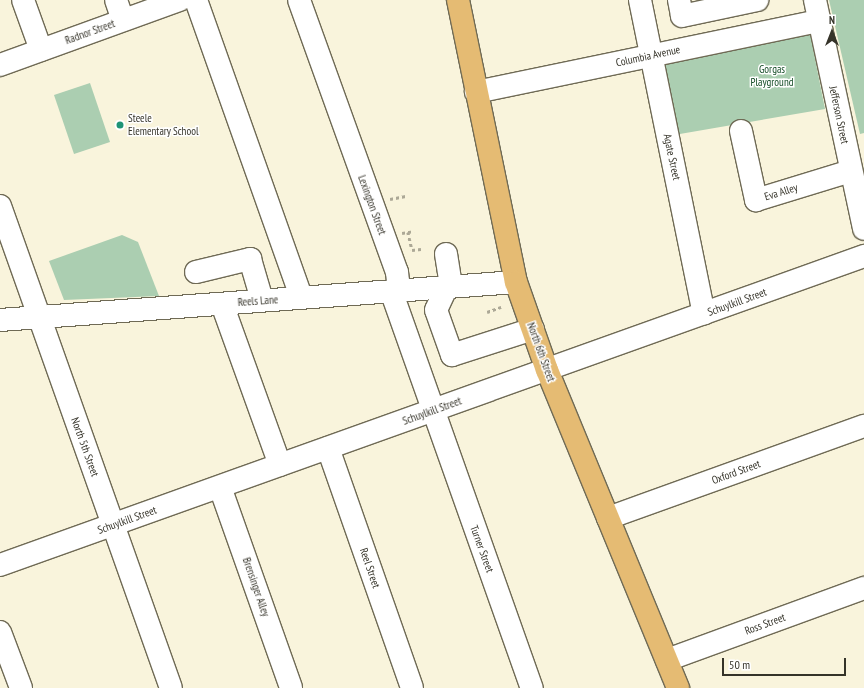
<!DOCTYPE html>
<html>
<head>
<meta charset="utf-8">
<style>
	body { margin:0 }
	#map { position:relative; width:864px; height:688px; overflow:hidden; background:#f9f4dc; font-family:"PT Sans Narrow",sans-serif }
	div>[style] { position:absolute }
	.green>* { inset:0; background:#abceb1 }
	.path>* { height:2.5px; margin-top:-1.25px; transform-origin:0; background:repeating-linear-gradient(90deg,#aca896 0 3px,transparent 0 6px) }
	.roads { filter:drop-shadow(1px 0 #6f6a55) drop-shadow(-1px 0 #6f6a55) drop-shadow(0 1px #6f6a55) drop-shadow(0 -1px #6f6a55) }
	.minor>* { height:22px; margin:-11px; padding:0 11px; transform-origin:11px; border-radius:11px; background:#fff }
	.major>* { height:22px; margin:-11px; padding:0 11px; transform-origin:11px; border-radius:11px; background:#e5bb73 }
	.dots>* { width:11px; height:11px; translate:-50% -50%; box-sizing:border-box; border:2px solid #fff; border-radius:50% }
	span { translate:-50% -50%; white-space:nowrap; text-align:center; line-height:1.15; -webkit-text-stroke:3px #fff; paint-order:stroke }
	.street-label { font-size:11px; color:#353329 }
	.park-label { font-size:11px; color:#124a24 }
	.poi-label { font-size:11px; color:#353329 }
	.left { translate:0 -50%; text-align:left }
	.north { position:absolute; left:812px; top:12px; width:40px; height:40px; -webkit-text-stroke:3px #fff; paint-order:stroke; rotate:0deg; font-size:11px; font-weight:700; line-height:16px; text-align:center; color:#353329 }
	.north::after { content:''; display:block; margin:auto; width:14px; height:18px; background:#353329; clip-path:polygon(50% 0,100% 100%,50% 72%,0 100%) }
	.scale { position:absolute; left:722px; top:658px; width:124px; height:18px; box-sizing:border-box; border:2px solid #353329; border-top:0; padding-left:5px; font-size:12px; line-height:14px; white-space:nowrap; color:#353329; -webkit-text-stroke:3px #fff; paint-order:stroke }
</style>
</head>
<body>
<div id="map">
	<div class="green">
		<i style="clip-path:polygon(829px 0,864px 0,864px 133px,860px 134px)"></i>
		<i style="clip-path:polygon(809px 28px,825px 109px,674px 135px,656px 60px)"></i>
		<i style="clip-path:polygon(90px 83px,110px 142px,74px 154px,54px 95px)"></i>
		<i style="clip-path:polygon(122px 235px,138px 242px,159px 296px,64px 300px,49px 261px)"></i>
	</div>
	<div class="path">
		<i style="left:390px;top:199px;width:16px;rotate:-11deg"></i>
		<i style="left:408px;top:232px;width:18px;rotate:77deg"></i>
		<i style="left:412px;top:250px;width:9px;rotate:-6deg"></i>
		<i style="left:402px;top:233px;width:12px;rotate:-9deg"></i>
		<i style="left:487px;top:312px;width:15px;rotate:-20deg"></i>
	</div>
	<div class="roads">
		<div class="minor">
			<i style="left:23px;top:0;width:53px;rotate:70.2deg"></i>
			<i style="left:116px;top:0;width:21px;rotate:71deg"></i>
			<i style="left:196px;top:0;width:315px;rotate:70.5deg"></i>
			<i style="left:299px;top:0;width:289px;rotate:70.2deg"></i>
			<i style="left:397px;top:272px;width:9px;rotate:84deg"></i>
			<i style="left:398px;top:281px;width:18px;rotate:103deg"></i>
			<i style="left:394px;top:299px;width:413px;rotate:70.5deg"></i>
			<i style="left:640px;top:0;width:320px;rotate:78.5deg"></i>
			<i style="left:679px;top:0;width:16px;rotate:79deg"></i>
			<i style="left:682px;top:16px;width:77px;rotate:-12deg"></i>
			<i style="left:815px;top:0;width:234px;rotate:77.9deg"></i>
			<i style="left:0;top:65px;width:191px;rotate:-19.9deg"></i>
			<i style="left:476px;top:92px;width:351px;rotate:-11.7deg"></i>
			<i style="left:741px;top:131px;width:71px;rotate:77.7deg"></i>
			<i style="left:756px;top:200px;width:99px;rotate:-17deg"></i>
			<i style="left:0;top:206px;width:511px;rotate:70.47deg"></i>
			<i style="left:446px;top:254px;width:26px;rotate:81deg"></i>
			<i style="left:450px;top:280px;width:33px;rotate:115deg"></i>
			<i style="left:436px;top:310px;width:48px;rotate:70.4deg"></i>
			<i style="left:452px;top:355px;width:85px;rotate:-17.8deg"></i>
			<i style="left:196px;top:272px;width:56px;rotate:-13.5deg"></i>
			<i style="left:250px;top:259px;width:43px;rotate:73.7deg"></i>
			<i style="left:222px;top:304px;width:171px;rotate:70.2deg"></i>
			<i style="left:0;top:320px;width:517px;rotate:-4.21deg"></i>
			<i style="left:328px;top:448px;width:254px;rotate:70.7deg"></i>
			<i style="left:220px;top:487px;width:213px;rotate:70.5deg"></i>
			<i style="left:608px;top:518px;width:272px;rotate:-19.8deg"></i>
			<i style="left:0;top:565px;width:918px;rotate:-19.68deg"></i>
			<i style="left:0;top:632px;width:60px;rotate:69.4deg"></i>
			<i style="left:667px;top:660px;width:210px;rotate:-20.1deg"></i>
		</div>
		<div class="major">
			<i style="left:458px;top:0;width:288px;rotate:78.4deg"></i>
			<i style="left:516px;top:282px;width:93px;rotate:70.6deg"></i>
			<i style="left:547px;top:370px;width:344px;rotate:67.6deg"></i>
		</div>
	</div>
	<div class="dots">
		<i style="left:120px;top:125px;background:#1e9477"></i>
	</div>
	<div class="street-label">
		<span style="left:90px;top:32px;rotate:-20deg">Radnor Street</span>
		<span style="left:648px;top:56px;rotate:-12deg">Columbia Avenue</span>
		<span style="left:839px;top:115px;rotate:78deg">Jefferson Street</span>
		<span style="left:672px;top:157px;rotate:78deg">Agate Street</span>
		<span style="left:781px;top:192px;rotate:-17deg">Eva Alley</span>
		<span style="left:372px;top:205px;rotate:70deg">Lexington Street</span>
		<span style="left:258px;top:301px;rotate:-4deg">Reels Lane</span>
		<span style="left:737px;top:302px;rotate:-20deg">Schuylkill Street</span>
		<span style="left:541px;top:352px;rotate:70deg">North 6th Street</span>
		<span style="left:432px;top:411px;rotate:-20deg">Schuylkill Street</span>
		<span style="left:85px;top:447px;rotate:70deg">North 5th Street</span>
		<span style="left:736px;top:472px;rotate:-20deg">Oxford Street</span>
		<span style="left:127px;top:520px;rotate:-20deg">Schuylkill Street</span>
		<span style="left:482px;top:549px;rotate:70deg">Turner Street</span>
		<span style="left:370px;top:568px;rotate:71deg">Reel Street</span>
		<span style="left:256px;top:587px;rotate:71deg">Brensinger Alley</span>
		<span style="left:765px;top:624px;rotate:-20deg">Ross Street</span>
	</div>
	<div class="park-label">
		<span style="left:772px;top:76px">Gorgas<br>Playground</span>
	</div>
	<div class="poi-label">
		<span class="left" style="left:128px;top:125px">Steele<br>Elementary School</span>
	</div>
	<div class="north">N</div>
	<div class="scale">50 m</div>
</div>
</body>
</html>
